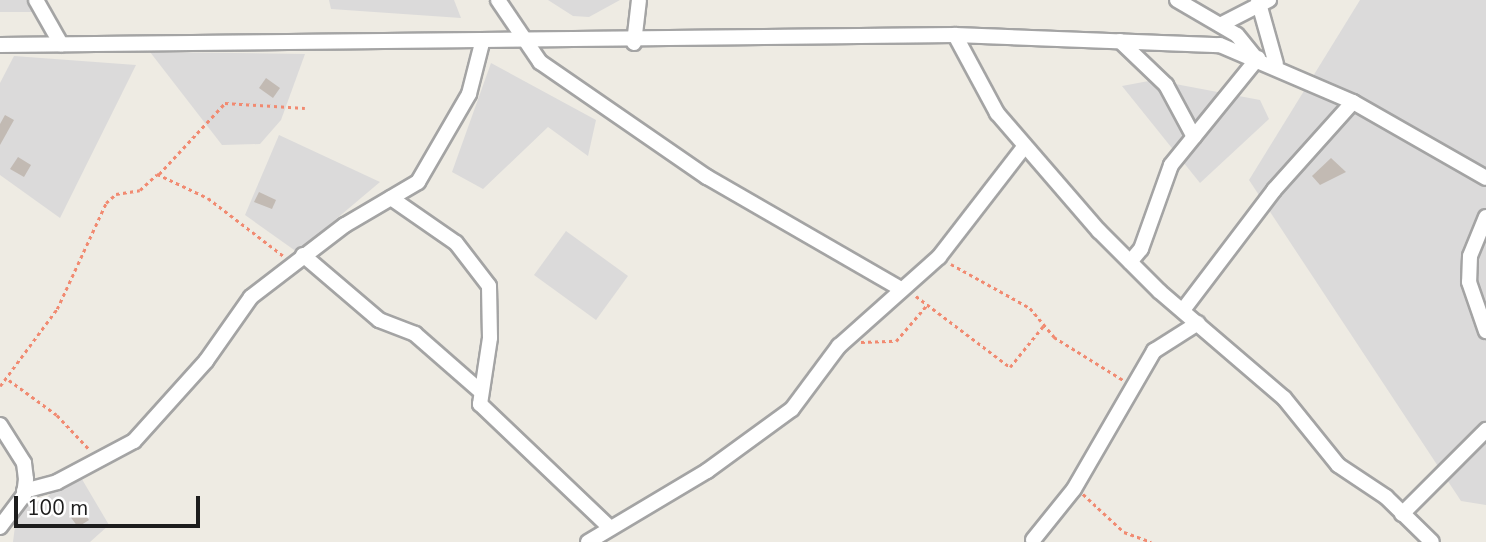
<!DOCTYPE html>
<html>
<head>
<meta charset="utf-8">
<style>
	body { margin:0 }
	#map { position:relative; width:1486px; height:542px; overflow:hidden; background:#eeebe3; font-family:"Nunito Sans",sans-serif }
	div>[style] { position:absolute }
	.residential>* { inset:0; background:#dbdada }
	.building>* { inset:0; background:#c2bab3 }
	.path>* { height:2.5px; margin-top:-1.25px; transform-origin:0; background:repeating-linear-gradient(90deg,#f18a71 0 3.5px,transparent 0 7px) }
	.roads { filter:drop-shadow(2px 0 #a4a4a4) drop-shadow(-2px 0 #a4a4a4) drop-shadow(0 2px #a4a4a4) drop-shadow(0 -2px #a4a4a4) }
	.minor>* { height:14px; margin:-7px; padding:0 7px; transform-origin:7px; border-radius:7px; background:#fff }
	span { translate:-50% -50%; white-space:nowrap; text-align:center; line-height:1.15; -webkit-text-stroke:7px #fff; paint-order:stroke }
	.scale { position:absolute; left:14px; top:496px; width:186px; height:32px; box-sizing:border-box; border:4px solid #1d1d1d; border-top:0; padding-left:9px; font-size:21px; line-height:24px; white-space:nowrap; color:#1d1d1d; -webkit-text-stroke:5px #fff; paint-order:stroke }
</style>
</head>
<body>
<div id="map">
	<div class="residential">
		<i style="clip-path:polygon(0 0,31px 0,34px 12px,0 12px)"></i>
		<i style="clip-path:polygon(329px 0,454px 0,461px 18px,331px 9px)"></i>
		<i style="clip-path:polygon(548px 0,620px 0,589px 17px,573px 16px)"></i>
		<i style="clip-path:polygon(1360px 0,1486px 0,1486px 505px,1461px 501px,1249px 180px)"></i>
		<i style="clip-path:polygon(150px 52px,305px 54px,281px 120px,260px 144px,222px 145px)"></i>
		<i style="clip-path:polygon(14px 56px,136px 65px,60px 218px,0 175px,0 83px)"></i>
		<i style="clip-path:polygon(491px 63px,596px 120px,588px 156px,548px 127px,483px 189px,452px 172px)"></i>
		<i style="clip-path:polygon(1154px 80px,1260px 100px,1269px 119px,1200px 183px,1122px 86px)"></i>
		<i style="clip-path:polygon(279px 135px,380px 182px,297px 252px,245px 215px)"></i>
		<i style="clip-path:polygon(566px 231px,628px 276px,596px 320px,534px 275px)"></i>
		<i style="clip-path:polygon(73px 464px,109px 525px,90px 542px,13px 542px,17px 510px,46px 499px)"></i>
	</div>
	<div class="building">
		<i style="clip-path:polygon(266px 78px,280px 88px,273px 98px,259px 88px)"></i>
		<i style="clip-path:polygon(5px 115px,14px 120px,0 145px,0 124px)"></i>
		<i style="clip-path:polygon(18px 157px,31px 165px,24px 177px,10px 169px)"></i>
		<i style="clip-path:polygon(1331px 158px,1346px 172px,1320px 185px,1312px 176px)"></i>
		<i style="clip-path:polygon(259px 192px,276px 200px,272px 209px,254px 202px)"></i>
		<i style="clip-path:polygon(80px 508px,89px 520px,78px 527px,69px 515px)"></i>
	</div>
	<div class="path">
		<i style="left:159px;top:174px;width:97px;rotate:-47.1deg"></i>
		<i style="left:225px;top:103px;width:80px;rotate:3.6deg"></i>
		<i style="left:951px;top:264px;width:90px;rotate:29.1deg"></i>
		<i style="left:1030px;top:308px;width:38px;rotate:50deg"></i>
		<i style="left:1054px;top:337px;width:81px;rotate:31.9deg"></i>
		<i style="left:916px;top:296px;width:118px;rotate:37.1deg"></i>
		<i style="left:1010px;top:367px;width:54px;rotate:-51deg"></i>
		<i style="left:861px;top:342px;width:35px;rotate:-2deg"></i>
		<i style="left:896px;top:341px;width:48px;rotate:-49.3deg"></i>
		<i style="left:9px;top:380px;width:59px;rotate:36.1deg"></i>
		<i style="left:57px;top:415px;width:48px;rotate:46.7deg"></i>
		<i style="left:0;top:386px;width:96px;rotate:-53.5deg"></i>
		<i style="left:57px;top:309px;width:117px;rotate:-65.2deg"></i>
		<i style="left:106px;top:203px;width:13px;rotate:-42deg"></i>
		<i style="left:116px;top:194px;width:24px;rotate:-9deg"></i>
		<i style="left:140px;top:190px;width:23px;rotate:-43deg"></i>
		<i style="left:157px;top:174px;width:56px;rotate:25.2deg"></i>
		<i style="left:208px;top:198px;width:97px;rotate:37.5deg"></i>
		<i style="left:1083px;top:494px;width:56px;rotate:42.8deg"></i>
		<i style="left:1124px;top:532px;width:29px;rotate:20deg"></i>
	</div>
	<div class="roads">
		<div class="minor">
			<i style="left:36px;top:0;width:51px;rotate:60.4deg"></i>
			<i style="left:498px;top:0;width:75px;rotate:55.9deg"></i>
			<i style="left:540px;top:62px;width:203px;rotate:34.6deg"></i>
			<i style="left:707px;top:177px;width:224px;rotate:30deg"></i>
			<i style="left:1177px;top:0;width:69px;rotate:30.3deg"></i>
			<i style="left:1237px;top:35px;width:27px;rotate:51deg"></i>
			<i style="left:1258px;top:0;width:66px;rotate:74.3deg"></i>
			<i style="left:1222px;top:24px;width:53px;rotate:-27.1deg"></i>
			<i style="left:955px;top:35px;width:89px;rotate:61.7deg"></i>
			<i style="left:997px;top:113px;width:156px;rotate:49.2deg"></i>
			<i style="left:1099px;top:231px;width:85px;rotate:45deg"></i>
			<i style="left:1159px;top:291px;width:165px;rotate:40.6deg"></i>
			<i style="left:1284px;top:398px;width:86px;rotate:51.1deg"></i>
			<i style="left:1338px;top:465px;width:58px;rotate:33.7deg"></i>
			<i style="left:1386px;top:497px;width:64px;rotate:44.4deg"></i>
			<i style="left:1120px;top:41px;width:64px;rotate:43.7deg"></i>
			<i style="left:1166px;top:85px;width:59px;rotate:61.7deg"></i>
			<i style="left:634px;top:43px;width:43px;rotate:-83.4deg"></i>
			<i style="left:0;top:45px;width:955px;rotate:-0.6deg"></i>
			<i style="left:955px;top:35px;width:265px;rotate:2.2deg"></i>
			<i style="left:1220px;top:45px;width:145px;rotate:23.2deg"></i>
			<i style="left:1353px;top:102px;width:153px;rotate:29.7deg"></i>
			<i style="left:391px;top:198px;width:79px;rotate:34.7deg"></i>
			<i style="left:456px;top:243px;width:54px;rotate:52.5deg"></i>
			<i style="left:489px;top:286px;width:52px;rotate:88.9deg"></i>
			<i style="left:490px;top:338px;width:67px;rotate:98.6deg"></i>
			<i style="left:480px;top:404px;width:178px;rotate:43.6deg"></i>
			<i style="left:1486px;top:217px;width:42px;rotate:112.3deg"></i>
			<i style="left:1470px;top:256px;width:26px;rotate:92deg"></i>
			<i style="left:1469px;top:282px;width:52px;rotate:70.9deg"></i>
			<i style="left:303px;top:255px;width:100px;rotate:40.5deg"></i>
			<i style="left:379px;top:320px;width:39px;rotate:21deg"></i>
			<i style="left:415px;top:334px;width:85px;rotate:41.2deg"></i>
			<i style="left:1130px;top:262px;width:17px;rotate:-50deg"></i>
			<i style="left:1141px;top:249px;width:89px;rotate:-70.3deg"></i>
			<i style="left:1171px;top:165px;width:138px;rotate:-50.9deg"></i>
			<i style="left:1183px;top:310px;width:151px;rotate:-52.8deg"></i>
			<i style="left:1274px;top:190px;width:118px;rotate:-48.1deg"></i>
			<i style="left:0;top:425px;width:45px;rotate:57.7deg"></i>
			<i style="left:24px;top:463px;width:16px;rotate:83deg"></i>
			<i style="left:26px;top:479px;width:16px;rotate:97deg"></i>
			<i style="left:24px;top:495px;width:40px;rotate:127deg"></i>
			<i style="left:24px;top:491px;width:34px;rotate:-15deg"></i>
			<i style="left:57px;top:482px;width:87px;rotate:-28deg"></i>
			<i style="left:134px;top:441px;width:108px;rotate:-48deg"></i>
			<i style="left:206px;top:361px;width:78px;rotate:-54.9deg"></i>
			<i style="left:251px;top:297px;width:118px;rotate:-37.5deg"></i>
			<i style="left:345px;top:225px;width:85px;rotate:-30.5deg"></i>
			<i style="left:418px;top:182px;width:102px;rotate:-59.9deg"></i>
			<i style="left:469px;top:94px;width:53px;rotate:-75.7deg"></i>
			<i style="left:1402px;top:514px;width:119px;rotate:-45deg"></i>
			<i style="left:1033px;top:540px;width:65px;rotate:-51.2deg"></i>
			<i style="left:1074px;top:489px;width:160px;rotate:-59.9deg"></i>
			<i style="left:1154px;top:351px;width:52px;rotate:-32.5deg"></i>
			<i style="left:588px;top:542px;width:139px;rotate:-30.8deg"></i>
			<i style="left:707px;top:471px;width:105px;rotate:-36.1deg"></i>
			<i style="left:792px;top:409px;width:79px;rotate:-53.3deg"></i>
			<i style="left:839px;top:346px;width:134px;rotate:-41.7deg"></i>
			<i style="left:939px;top:257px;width:139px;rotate:-52.3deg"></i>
		</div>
	</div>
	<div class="scale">100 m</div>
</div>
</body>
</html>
